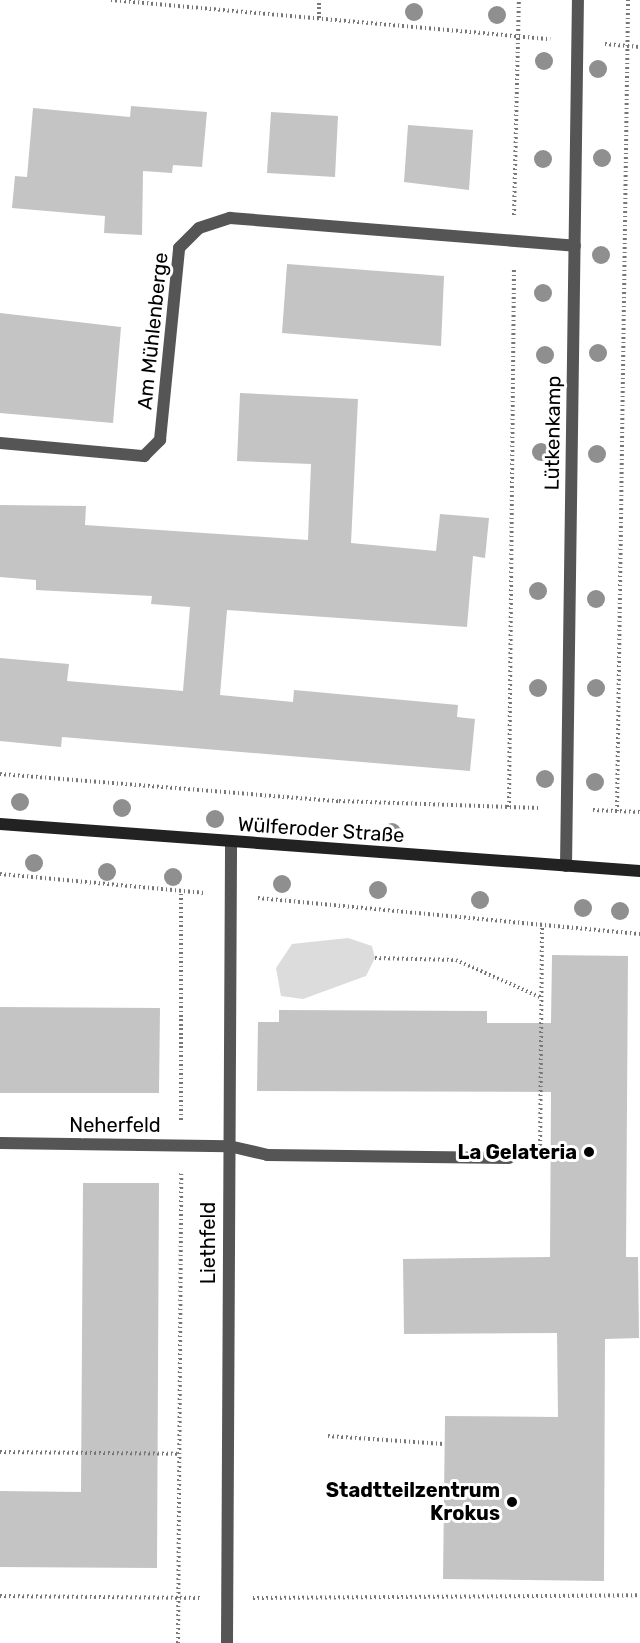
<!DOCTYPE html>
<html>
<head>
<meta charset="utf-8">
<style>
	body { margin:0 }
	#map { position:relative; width:640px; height:1643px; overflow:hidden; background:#fff; font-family:Rubik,sans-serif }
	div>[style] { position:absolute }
	.green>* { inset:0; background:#dcdcdc }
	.building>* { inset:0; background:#c4c4c4 }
	.path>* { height:4px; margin-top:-2px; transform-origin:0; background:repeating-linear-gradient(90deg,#777 0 1.5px,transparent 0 4.5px) }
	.service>* { height:12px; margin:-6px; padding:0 6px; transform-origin:6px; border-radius:6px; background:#555 }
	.minor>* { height:12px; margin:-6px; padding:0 6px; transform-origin:6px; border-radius:6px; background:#555 }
	.secondary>* { height:12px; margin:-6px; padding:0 6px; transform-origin:6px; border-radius:6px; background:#222 }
	.trees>* { width:18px; height:18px; margin:-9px; border-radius:50%; background:#8f8f8f }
	.dots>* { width:16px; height:16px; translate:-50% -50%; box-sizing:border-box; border:3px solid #fff; border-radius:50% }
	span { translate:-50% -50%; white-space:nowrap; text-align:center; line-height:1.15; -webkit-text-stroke:6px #fff; paint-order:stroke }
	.street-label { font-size:20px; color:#000 }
	.poi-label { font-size:20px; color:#000; font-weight:700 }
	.right { translate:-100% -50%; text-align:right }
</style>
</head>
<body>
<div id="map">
	<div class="green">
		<i style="clip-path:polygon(348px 938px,372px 946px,375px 958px,366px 976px,303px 999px,281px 996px,276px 968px,292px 944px)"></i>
	</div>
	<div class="building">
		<i style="clip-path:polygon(131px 106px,207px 112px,202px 167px,173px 165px,172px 173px,143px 171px,142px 235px,104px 233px,105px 216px,12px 208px,15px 176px,27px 177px,33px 108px,130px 117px)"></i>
		<i style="clip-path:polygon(271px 112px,338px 116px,335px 177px,267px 173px)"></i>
		<i style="clip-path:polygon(408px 125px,473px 130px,469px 190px,404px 182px)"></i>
		<i style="clip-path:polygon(287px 264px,444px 276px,441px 346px,282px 333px)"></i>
		<i style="clip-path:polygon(0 313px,121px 327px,113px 423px,0 413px)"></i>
		<i style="clip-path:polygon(240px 393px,358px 399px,351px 543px,436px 551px,440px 514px,489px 518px,485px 558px,473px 556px,467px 627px,227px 610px,220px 695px,293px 702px,294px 690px,458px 705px,457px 717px,475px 719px,470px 771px,62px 737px,61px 747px,0 741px,0 658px,69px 664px,67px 681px,183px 691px,190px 607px,151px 604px,152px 596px,36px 590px,36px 580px,0 577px,0 505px,86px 506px,85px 525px,308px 540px,311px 464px,237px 461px)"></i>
		<i style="clip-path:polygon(552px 955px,628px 956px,626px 1257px,638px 1257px,639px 1338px,605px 1339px,604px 1581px,443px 1579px,445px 1416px,558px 1417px,557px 1333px,404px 1334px,403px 1259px,550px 1257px,551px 1092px,257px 1091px,258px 1022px,279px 1022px,279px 1010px,487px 1011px,487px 1023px,551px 1023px)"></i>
		<i style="clip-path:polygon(0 1007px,160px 1008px,159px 1093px,0 1093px)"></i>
		<i style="clip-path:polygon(83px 1183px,159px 1183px,157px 1568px,0 1567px,0 1491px,81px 1492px)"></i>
	</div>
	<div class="path">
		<i style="left:111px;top:0;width:441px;rotate:5.1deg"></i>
		<i style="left:319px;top:18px;width:18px;rotate:-90deg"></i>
		<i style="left:605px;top:44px;width:35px;rotate:5deg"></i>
		<i style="left:514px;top:215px;width:215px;rotate:-88.7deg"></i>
		<i style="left:0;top:774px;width:340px;rotate:4.6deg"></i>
		<i style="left:339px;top:801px;width:201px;rotate:2deg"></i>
		<i style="left:509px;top:807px;width:539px;rotate:-89.47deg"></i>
		<i style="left:593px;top:810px;width:47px;rotate:2.4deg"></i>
		<i style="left:617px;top:811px;width:811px;rotate:-89.22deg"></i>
		<i style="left:0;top:874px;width:206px;rotate:5.3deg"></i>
		<i style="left:258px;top:898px;width:384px;rotate:5.4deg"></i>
		<i style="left:375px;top:958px;width:81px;rotate:1.4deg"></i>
		<i style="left:456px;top:960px;width:94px;rotate:23.8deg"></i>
		<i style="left:181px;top:1120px;width:229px;rotate:-90deg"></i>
		<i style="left:535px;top:1159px;width:5px"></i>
		<i style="left:540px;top:1159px;width:231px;rotate:-89.5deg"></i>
		<i style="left:328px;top:1436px;width:116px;rotate:3.9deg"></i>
		<i style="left:0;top:1452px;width:179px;rotate:0.6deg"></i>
		<i style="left:0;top:1596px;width:200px;rotate:0.6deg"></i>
		<i style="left:253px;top:1598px;width:387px;rotate:-0.4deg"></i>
		<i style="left:178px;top:1643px;width:470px;rotate:-89.6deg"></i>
	</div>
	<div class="service">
		<i style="left:0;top:443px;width:145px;rotate:5.2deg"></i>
		<i style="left:144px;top:456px;width:23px;rotate:-45deg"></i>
		<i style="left:160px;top:440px;width:193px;rotate:-84.3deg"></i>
		<i style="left:179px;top:248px;width:28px;rotate:-45deg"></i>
		<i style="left:199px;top:228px;width:33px;rotate:-18deg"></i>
		<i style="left:230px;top:218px;width:346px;rotate:4.6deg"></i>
		<i style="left:229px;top:1146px;width:39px;rotate:13deg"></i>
		<i style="left:267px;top:1155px;width:242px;rotate:0.7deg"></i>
	</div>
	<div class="minor">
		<i style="left:566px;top:866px;width:866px;rotate:-89.21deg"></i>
		<i style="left:0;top:1143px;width:229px;rotate:0.8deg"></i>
		<i style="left:227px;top:1643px;width:800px;rotate:-89.71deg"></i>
	</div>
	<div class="secondary">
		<i style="left:0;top:824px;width:642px;rotate:4.2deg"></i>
	</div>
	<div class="trees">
		<i style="left:414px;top:12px"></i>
		<i style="left:497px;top:15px"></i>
		<i style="left:544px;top:61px"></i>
		<i style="left:598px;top:69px"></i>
		<i style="left:602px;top:158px"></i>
		<i style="left:543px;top:159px"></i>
		<i style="left:601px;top:255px"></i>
		<i style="left:543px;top:293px"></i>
		<i style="left:598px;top:353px"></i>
		<i style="left:545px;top:355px"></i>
		<i style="left:541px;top:452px"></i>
		<i style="left:597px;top:454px"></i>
		<i style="left:538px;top:591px"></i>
		<i style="left:596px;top:599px"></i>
		<i style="left:538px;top:688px"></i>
		<i style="left:596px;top:688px"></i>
		<i style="left:545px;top:779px"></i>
		<i style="left:595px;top:782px"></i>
		<i style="left:20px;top:802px"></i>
		<i style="left:122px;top:808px"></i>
		<i style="left:215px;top:819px"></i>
		<i style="left:392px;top:832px"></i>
		<i style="left:34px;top:863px"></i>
		<i style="left:107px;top:872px"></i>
		<i style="left:173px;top:877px"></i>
		<i style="left:282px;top:884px"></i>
		<i style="left:378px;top:890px"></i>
		<i style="left:480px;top:900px"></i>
		<i style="left:583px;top:908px"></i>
		<i style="left:620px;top:911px"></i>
	</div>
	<div class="dots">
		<i style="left:589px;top:1152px;background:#000"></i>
		<i style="left:512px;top:1502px;background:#000"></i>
	</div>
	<div class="street-label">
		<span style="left:153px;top:331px;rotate:-84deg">Am Mühlenberge</span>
		<span style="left:553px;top:433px;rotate:-89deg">Lütkenkamp</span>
		<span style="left:321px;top:830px;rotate:4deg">Wülferoder Straße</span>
		<span style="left:115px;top:1125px">Neherfeld</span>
		<span style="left:208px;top:1243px;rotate:-90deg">Liethfeld</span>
	</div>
	<div class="poi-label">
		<span class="right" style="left:577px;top:1152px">La Gelateria</span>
		<span class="right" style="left:500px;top:1502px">Stadtteilzentrum<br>Krokus</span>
	</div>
</div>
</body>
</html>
